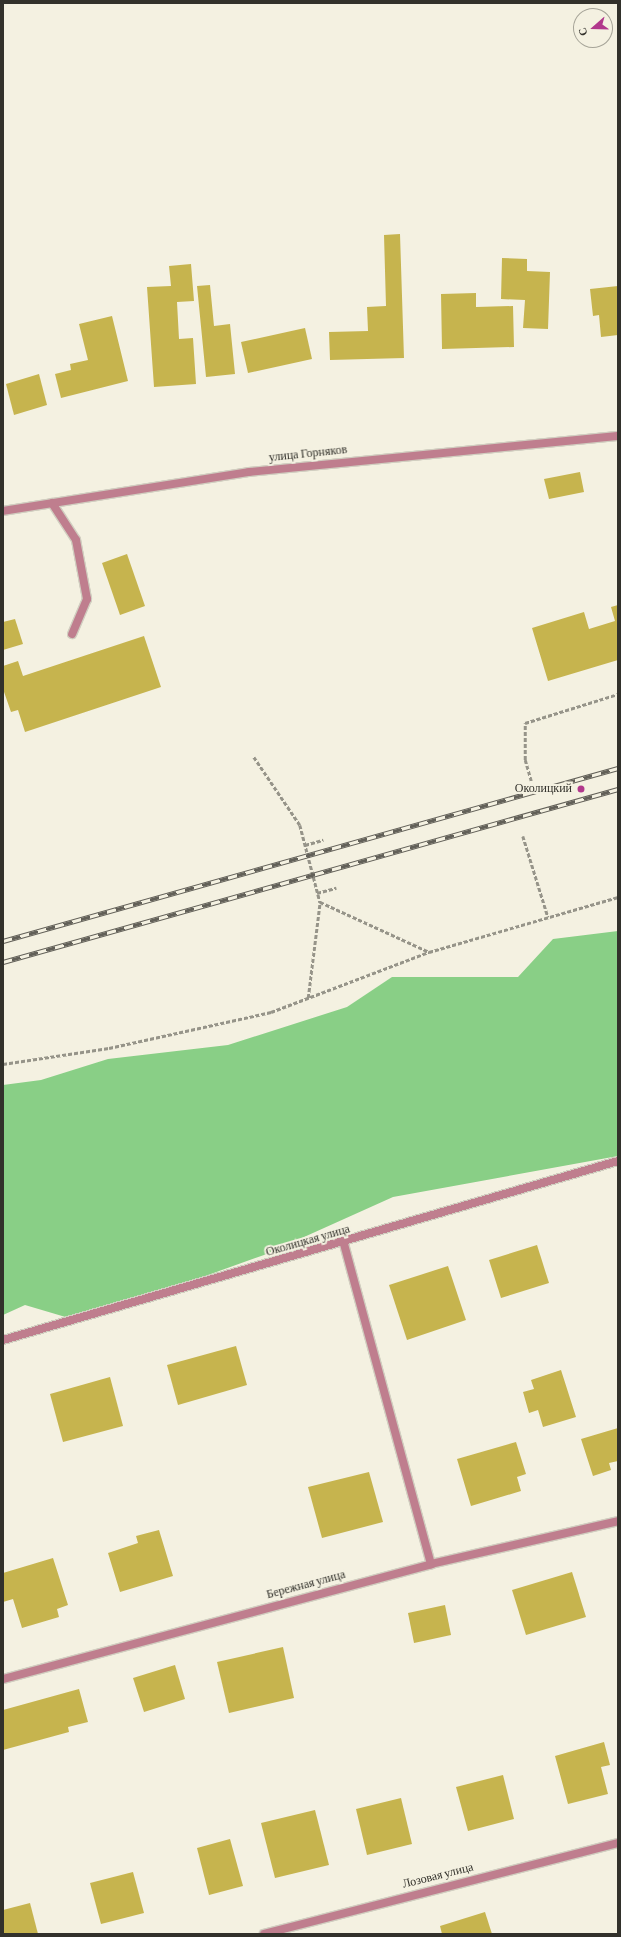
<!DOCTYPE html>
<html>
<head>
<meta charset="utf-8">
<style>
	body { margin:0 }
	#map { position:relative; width:621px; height:1937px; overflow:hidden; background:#f4f1e1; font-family:"Crimson Pro",serif }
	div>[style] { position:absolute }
	.forest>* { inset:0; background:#89cf86 }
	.building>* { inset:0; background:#c6b44e }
	.path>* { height:2.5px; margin-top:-1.25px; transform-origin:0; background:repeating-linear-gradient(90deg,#969489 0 4px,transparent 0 6px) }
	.roads { filter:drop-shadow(1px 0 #d1cec0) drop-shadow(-1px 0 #d1cec0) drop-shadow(0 1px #d1cec0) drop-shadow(0 -1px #d1cec0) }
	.service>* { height:8px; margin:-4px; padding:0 4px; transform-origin:4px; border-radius:4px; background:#bf7e8e }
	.minor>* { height:8px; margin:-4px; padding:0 4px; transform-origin:4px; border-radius:4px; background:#bf7e8e }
	.rail>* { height:4.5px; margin-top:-2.25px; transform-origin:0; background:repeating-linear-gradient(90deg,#f4f1e1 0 9px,#626058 0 18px); box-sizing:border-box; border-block:1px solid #626058 }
	.dots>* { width:11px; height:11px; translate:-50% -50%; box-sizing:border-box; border:2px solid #f4f1e1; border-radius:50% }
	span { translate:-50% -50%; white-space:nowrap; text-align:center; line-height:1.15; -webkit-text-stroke:4px #f4f1e1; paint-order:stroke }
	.street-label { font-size:12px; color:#32312b }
	.poi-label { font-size:12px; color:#32312b }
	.right { translate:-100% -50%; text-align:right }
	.frame { position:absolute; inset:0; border:4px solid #32312b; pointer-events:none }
	.north { position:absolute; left:573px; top:8px; width:40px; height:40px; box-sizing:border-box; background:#f4f1e1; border:1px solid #a6a498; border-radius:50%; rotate:250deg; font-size:11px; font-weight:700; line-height:16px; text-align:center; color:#32312b }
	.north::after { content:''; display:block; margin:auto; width:14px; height:18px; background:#b1388c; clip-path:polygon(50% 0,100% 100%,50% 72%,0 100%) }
</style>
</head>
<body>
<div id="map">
	<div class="forest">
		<i style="clip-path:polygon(618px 931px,618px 1156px,393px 1197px,264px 1255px,79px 1321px,25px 1305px,3px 1315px,3px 1085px,41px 1080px,108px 1059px,228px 1045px,347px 1007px,392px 977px,518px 977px,553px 939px)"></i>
	</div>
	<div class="building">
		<i style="clip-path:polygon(400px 234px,404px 358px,330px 360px,329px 332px,368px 331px,367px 307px,386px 306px,384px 235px)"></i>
		<i style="clip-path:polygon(502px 258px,527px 259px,527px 271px,550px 272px,548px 329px,523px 328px,525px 300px,501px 299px)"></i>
		<i style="clip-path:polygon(191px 264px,194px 301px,177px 302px,179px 339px,193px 338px,196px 384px,154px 387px,147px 287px,171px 286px,169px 266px)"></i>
		<i style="clip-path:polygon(210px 285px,214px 326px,230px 324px,235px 374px,206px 377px,197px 286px)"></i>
		<i style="clip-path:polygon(618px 286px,618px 335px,601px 337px,599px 315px,593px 316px,590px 289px)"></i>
		<i style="clip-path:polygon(476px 293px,476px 307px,513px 306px,514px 347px,442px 349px,441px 294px)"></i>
		<i style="clip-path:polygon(112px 316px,128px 381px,61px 398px,55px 374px,71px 370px,70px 364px,88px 360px,79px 324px)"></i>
		<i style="clip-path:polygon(305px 328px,312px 359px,248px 373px,241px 342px)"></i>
		<i style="clip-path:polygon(39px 374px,47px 405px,14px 415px,6px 384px)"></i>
		<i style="clip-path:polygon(580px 472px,584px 492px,549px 499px,544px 479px)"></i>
		<i style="clip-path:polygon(127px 554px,145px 606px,120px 615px,102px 563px)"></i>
		<i style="clip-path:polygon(618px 605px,618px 660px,548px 681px,532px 628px,584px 612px,589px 629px,615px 621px,611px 607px)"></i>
		<i style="clip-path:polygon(15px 619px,23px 644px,3px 650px,3px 622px)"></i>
		<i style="clip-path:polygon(144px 636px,161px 687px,25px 732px,18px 710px,11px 712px,3px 689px,3px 666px,18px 661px,23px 676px)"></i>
		<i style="clip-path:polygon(537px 1245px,549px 1283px,501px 1298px,489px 1260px)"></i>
		<i style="clip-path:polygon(448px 1266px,466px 1320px,407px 1340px,389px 1285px)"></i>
		<i style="clip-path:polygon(236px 1346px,247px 1385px,178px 1405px,167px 1365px)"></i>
		<i style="clip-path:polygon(561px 1370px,576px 1417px,543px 1427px,538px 1410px,529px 1413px,523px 1392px,534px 1389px,531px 1380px)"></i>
		<i style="clip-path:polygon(110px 1377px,123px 1426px,63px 1442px,50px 1394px)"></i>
		<i style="clip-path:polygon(618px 1428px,618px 1461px,609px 1463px,611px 1470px,593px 1476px,581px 1439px)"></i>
		<i style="clip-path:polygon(516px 1442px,526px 1474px,517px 1477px,521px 1491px,471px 1506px,457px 1459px)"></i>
		<i style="clip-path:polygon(369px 1472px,383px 1522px,322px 1538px,308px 1487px)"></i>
		<i style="clip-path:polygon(159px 1530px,173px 1576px,120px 1592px,108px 1553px,138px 1543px,136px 1536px)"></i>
		<i style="clip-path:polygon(53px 1558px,68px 1605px,57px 1609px,59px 1617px,22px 1628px,13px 1599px,3px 1602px,3px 1573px)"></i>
		<i style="clip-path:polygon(572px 1572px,586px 1617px,526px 1635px,512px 1590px)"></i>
		<i style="clip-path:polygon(445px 1605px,451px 1635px,414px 1643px,408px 1613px)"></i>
		<i style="clip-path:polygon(283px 1647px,294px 1698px,229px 1713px,217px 1662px)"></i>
		<i style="clip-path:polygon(175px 1665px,185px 1699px,144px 1712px,133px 1678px)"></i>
		<i style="clip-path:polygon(79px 1689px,88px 1722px,68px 1727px,69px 1732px,3px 1750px,3px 1710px)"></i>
		<i style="clip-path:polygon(604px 1742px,610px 1765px,601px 1767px,608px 1794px,568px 1804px,555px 1756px)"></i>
		<i style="clip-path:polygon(503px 1775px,514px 1819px,468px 1831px,456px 1787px)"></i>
		<i style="clip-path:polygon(401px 1798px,412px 1844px,367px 1855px,356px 1809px)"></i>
		<i style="clip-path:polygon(315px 1810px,329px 1865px,275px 1878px,261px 1823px)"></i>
		<i style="clip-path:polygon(230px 1839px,243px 1886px,209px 1895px,197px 1848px)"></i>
		<i style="clip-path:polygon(133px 1872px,144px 1913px,101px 1924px,90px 1883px)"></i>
		<i style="clip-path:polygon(30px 1903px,38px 1934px,3px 1934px,3px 1910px)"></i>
		<i style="clip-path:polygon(485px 1912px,492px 1934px,442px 1934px,440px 1926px)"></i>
	</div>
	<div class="path">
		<i style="left:254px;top:757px;width:82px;rotate:55.9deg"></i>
		<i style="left:300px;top:825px;width:80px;rotate:75.4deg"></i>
		<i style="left:320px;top:902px;width:120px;rotate:24.6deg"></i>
		<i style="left:531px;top:781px;width:22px;rotate:-106deg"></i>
		<i style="left:525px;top:760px;width:37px;rotate:-90deg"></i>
		<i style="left:525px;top:723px;width:97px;rotate:-17.3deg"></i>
		<i style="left:523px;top:836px;width:85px;rotate:72.8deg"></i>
		<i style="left:305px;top:845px;width:19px;rotate:-16deg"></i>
		<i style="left:317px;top:893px;width:20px;rotate:-15deg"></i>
		<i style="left:308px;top:998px;width:97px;rotate:-82.9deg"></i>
		<i style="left:3px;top:1064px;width:107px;rotate:-8.6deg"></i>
		<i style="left:109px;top:1048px;width:166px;rotate:-12.5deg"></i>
		<i style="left:271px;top:1012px;width:169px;rotate:-20.8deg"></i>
		<i style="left:429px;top:952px;width:197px;rotate:-16.2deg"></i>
	</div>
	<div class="roads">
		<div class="service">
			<i style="left:52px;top:503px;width:44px;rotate:57deg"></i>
			<i style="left:76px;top:540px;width:60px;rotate:79.4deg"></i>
			<i style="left:87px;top:599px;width:38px;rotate:113deg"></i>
			<i style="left:344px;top:1244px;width:332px;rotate:74.8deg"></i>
		</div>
		<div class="minor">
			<i style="left:3px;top:511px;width:249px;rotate:-9deg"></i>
			<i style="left:249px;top:472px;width:371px;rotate:-5.6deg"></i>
			<i style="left:3px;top:1340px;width:641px;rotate:-16.23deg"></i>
			<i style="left:3px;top:1679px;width:443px;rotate:-15deg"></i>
			<i style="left:431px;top:1564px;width:192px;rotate:-12.9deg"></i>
			<i style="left:264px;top:1934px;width:366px;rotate:-14.4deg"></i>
		</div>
	</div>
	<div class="rail">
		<i style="left:3px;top:941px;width:639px;rotate:-15.71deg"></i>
		<i style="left:3px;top:962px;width:639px;rotate:-15.71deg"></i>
	</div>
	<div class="dots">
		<i style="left:581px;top:789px;background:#b1388c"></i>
	</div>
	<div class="street-label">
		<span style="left:308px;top:454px;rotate:-6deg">улица Горняков</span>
		<span style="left:308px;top:1241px;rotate:-16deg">Околицкая улица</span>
		<span style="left:306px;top:1585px;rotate:-15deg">Бережная улица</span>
		<span style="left:438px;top:1876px;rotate:-14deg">Лозовая улица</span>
	</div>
	<div class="poi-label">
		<span class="right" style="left:572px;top:789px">Околицкий</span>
	</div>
	<div class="frame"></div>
	<div class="north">С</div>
</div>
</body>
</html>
